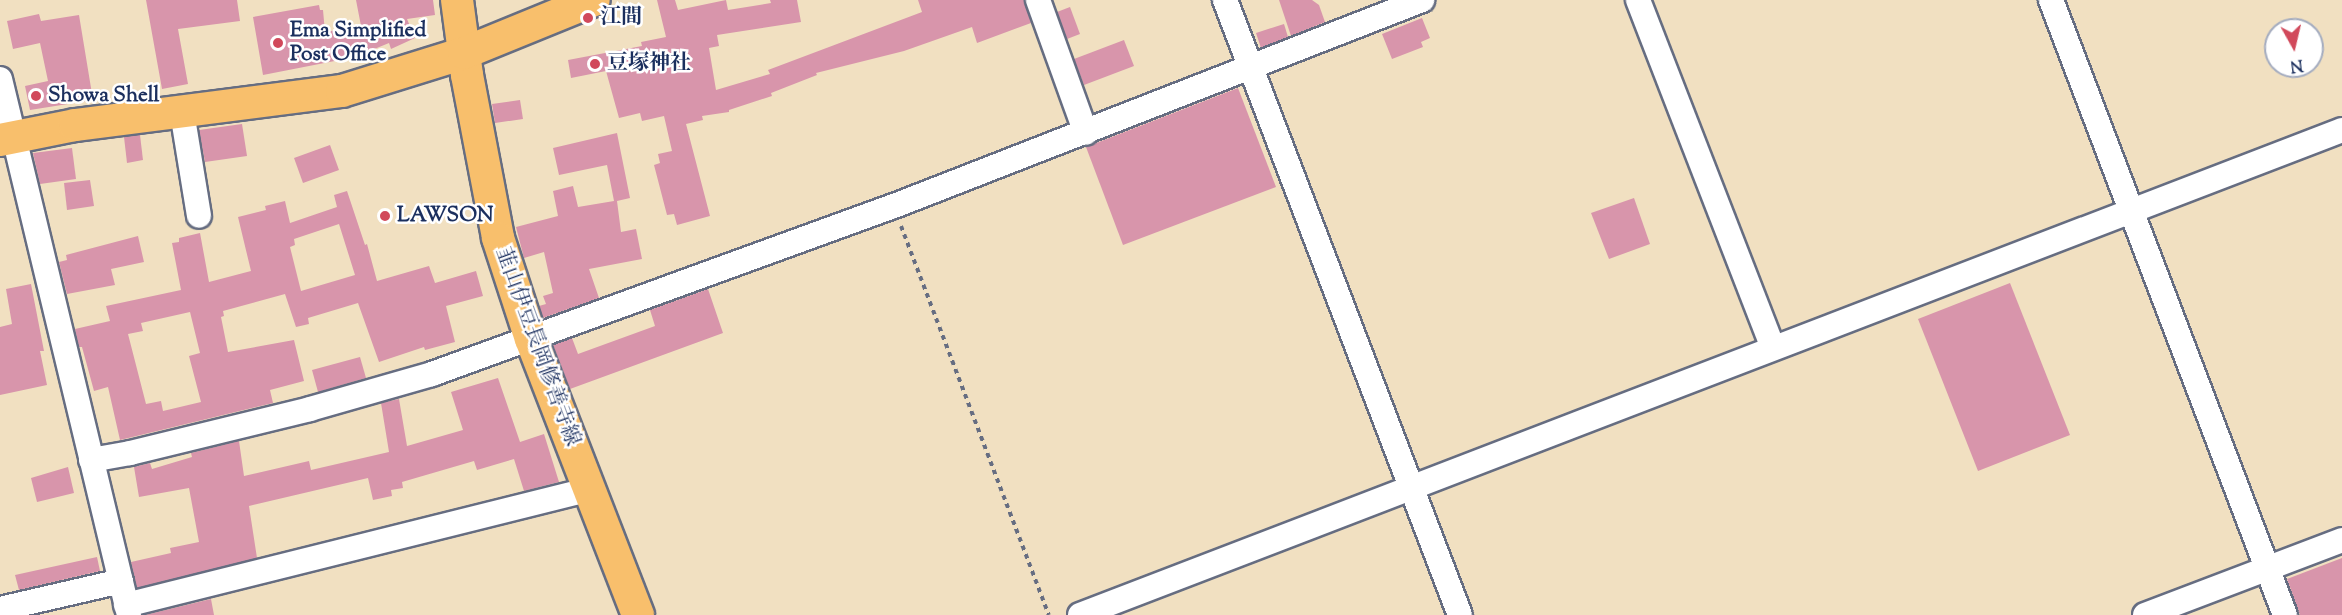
<!DOCTYPE html>
<html>
<head>
<meta charset="utf-8">
<style>
	body { margin:0 }
	#map { position:relative; width:2342px; height:615px; overflow:hidden; background:#f1e0c1; font-family:"Sorts Mill Goudy","Noto Serif JP",serif }
	div>[style] { position:absolute }
	.building>* { inset:0; background:#d895ab }
	.path>* { height:4px; margin-top:-2px; transform-origin:0; background:repeating-linear-gradient(90deg,#666d81 0 4.5px,transparent 0 9px) }
	.roads { filter:drop-shadow(2px 0 #666d81) drop-shadow(-2px 0 #666d81) drop-shadow(0 2px #666d81) drop-shadow(0 -2px #666d81) }
	.minor>* { height:24px; margin:-12px; padding:0 12px; transform-origin:12px; border-radius:12px; background:#fff }
	.major>* { height:32px; margin:-16px; padding:0 16px; transform-origin:16px; border-radius:16px; background:#f8bf6c }
	.dots>* { width:16px; height:16px; translate:-50% -50%; box-sizing:border-box; border:3px solid #fff; border-radius:50% }
	span { translate:-50% -50%; white-space:nowrap; text-align:center; line-height:1.15; -webkit-text-stroke:5px #fff; paint-order:stroke }
	.poi-label { font-size:21px; color:#1b2f5e; font-weight:700 }
	.left { translate:0 -50%; text-align:left }
	.street-label { font-size:21px; color:#1b2f5e }
	.north { position:absolute; left:2264px; top:18px; width:60px; height:60px; box-sizing:border-box; background:#fff; border:2px solid #a4acbf; border-radius:50%; rotate:172deg; font-size:16px; font-weight:700; line-height:24px; text-align:center; color:#1b2f5e }
	.north::after { content:''; display:block; margin:auto; width:21px; height:27px; background:#d1495b; clip-path:polygon(50% 0,100% 100%,50% 72%,0 100%) }
</style>
</head>
<body>
<div id="map">
	<div class="building">
		<i style="clip-path:polygon(146px 0,237px 0,240px 21px,178px 29px,188px 84px,162px 89px)"></i>
		<i style="clip-path:polygon(356px 0,433px 0,435px 15px,407px 19px,415px 38px,391px 49px,389px 43px,355px 57px,263px 75px,253px 17px,319px 5px,320px 10px,323px 10px,325px 32px,361px 26px)"></i>
		<i style="clip-path:polygon(657px 0,675px 0,678px 10px,726px 0,728px 10px,771px 3px,770px 0,797px 0,801px 22px,717px 35px,719px 46px,709px 48px,716px 90px,770px 74px,768px 70px,922px 12px,918px 0,1024px 0,1031px 23px,977px 43px,972px 27px,904px 51px,816px 73px,817px 75px,771px 93px,772px 96px,729px 110px,729px 112px,702px 116px,703px 120px,686px 124px,710px 216px,677px 225px,674px 214px,667px 215px,654px 165px,660px 163px,658px 154px,672px 151px,664px 116px,642px 121px,640px 113px,619px 118px,606px 71px,571px 78px,568px 60px,642px 46px,641px 42px,666px 37px)"></i>
		<i style="clip-path:polygon(1279px 0,1312px 0,1319px 5px,1325px 22px,1291px 36px)"></i>
		<i style="clip-path:polygon(1070px 7px,1080px 34px,1067px 39px,1057px 12px)"></i>
		<i style="clip-path:polygon(39px 14px,41px 21px,79px 15px,93px 100px,30px 110px,25px 86px,48px 81px,40px 43px,13px 49px,7px 21px)"></i>
		<i style="clip-path:polygon(1422px 18px,1430px 38px,1421px 42px,1423px 47px,1392px 59px,1382px 34px)"></i>
		<i style="clip-path:polygon(1284px 24px,1288px 37px,1261px 48px,1256px 33px)"></i>
		<i style="clip-path:polygon(1124px 40px,1134px 66px,1084px 85px,1074px 59px)"></i>
		<i style="clip-path:polygon(1238px 88px,1276px 187px,1123px 245px,1086px 147px)"></i>
		<i style="clip-path:polygon(520px 100px,523px 119px,495px 123px,492px 104px)"></i>
		<i style="clip-path:polygon(242px 124px,247px 156px,205px 162px,199px 130px)"></i>
		<i style="clip-path:polygon(617px 133px,630px 198px,617px 201px,621px 232px,636px 229px,642px 259px,589px 269px,599px 298px,543px 318px,539px 306px,546px 304px,543px 296px,553px 293px,544px 252px,524px 258px,516px 227px,558px 216px,553px 191px,573px 186px,578px 207px,614px 201px,607px 165px,559px 175px,553px 148px)"></i>
		<i style="clip-path:polygon(140px 135px,143px 160px,127px 163px,124px 137px)"></i>
		<i style="clip-path:polygon(330px 145px,339px 170px,303px 183px,294px 158px)"></i>
		<i style="clip-path:polygon(72px 148px,76px 179px,40px 184px,33px 153px)"></i>
		<i style="clip-path:polygon(90px 180px,94px 206px,67px 210px,64px 183px)"></i>
		<i style="clip-path:polygon(evenodd,347px 191px,365px 245px,367px 244px,377px 281px,429px 266px,435px 283px,476px 271px,483px 296px,446px 306px,455px 342px,425px 350px,424px 347px,379px 362px,358px 303px,308px 318px,309px 324px,296px 327px,285px 294px,223px 311px,224px 316px,221px 317px,228px 352px,294px 340px,304px 381px,270px 390px,273px 403px,120px 440px,108px 387px,94px 391px,82px 347px,79px 347px,75px 329px,110px 321px,106px 306px,181px 290px,172px 243px,179px 242px,179px 238px,200px 233px,209px 282px,251px 271px,238px 217px,266px 210px,265px 206px,285px 201px,290px 223px,334px 208px,337px 207px,334px 195px,347px 191px,339px 224px,355px 275px,301px 291px,290px 247px,295px 245px,294px 239px,339px 224px,347px 191px,190px 312px,200px 353px,189px 356px,201px 402px,163px 411px,161px 401px,146px 404px,128px 334px,143px 331px,141px 323px,190px 312px)"></i>
		<i style="clip-path:polygon(1634px 198px,1650px 244px,1609px 259px,1591px 213px)"></i>
		<i style="clip-path:polygon(138px 236px,144px 262px,111px 269px,115px 285px,67px 294px,59px 262px,67px 260px,66px 255px)"></i>
		<i style="clip-path:polygon(2010px 283px,2070px 435px,1978px 471px,1918px 319px)"></i>
		<i style="clip-path:polygon(31px 284px,44px 351px,40px 351px,47px 385px,0 395px,0 327px,12px 324px,6px 289px)"></i>
		<i style="clip-path:polygon(708px 289px,723px 333px,570px 389px,553px 345px,572px 338px,578px 354px,655px 326px,650px 310px)"></i>
		<i style="clip-path:polygon(360px 357px,366px 378px,318px 392px,312px 370px)"></i>
		<i style="clip-path:polygon(498px 378px,520px 442px,544px 434px,559px 482px,524px 491px,514px 459px,477px 470px,474px 461px,402px 482px,403px 488px,391px 490px,392px 496px,373px 500px,368px 478px,249px 506px,257px 558px,137px 588px,131px 562px,171px 553px,170px 548px,199px 542px,189px 488px,139px 497px,134px 467px,150px 463px,152px 469px,192px 457px,191px 453px,239px 441px,244px 476px,309px 461px,311px 470px,389px 452px,381px 403px,399px 399px,407px 446px,463px 430px,451px 392px)"></i>
		<i style="clip-path:polygon(68px 467px,74px 493px,37px 502px,31px 478px)"></i>
		<i style="clip-path:polygon(97px 557px,100px 571px,19px 590px,15px 575px)"></i>
		<i style="clip-path:polygon(2342px 558px,2342px 615px,2300px 615px,2287px 579px)"></i>
		<i style="clip-path:polygon(211px 599px,214px 615px,145px 615px)"></i>
	</div>
	<div class="path">
		<i style="left:901px;top:226px;width:416px;rotate:69.2deg"></i>
	</div>
	<div class="roads">
		<div class="minor">
			<i style="left:1038px;top:0;width:141px;rotate:70.2deg"></i>
			<i style="left:1225px;top:0;width:658px;rotate:69.09deg"></i>
			<i style="left:1638px;top:0;width:373px;rotate:68.8deg"></i>
			<i style="left:2051px;top:0;width:658px;rotate:69.17deg"></i>
			<i style="left:0;top:79px;width:551px;rotate:76.47deg"></i>
			<i style="left:182px;top:112px;width:105px;rotate:80.7deg"></i>
			<i style="left:91px;top:460px;width:40px;rotate:-10deg"></i>
			<i style="left:130px;top:453px;width:185px;rotate:-13.7deg"></i>
			<i style="left:310px;top:409px;width:127px;rotate:-16deg"></i>
			<i style="left:432px;top:374px;width:492px;rotate:-20deg"></i>
			<i style="left:894px;top:206px;width:567px;rotate:-21.31deg"></i>
			<i style="left:126px;top:605px;width:476px;rotate:-14deg"></i>
			<i style="left:0;top:609px;width:124px;rotate:-13deg"></i>
			<i style="left:1080px;top:615px;width:1352px;rotate:-21.02deg"></i>
			<i style="left:2145px;top:615px;width:211px;rotate:-20.8deg"></i>
		</div>
		<div class="major">
			<i style="left:457px;top:0;width:76px;rotate:82.4deg"></i>
			<i style="left:467px;top:75px;width:166px;rotate:79.2deg"></i>
			<i style="left:498px;top:238px;width:106px;rotate:71.9deg"></i>
			<i style="left:531px;top:339px;width:296px;rotate:68.8deg"></i>
			<i style="left:0;top:140px;width:76px;rotate:-11.3deg"></i>
			<i style="left:75px;top:125px;width:269px;rotate:-7.3deg"></i>
			<i style="left:342px;top:91px;width:128px;rotate:-17.3deg"></i>
			<i style="left:464px;top:53px;width:140px;rotate:-22.2deg"></i>
		</div>
	</div>
	<div class="dots">
		<i style="left:588px;top:18px;background:#d1495b"></i>
		<i style="left:278px;top:43px;background:#d1495b"></i>
		<i style="left:595px;top:64px;background:#d1495b"></i>
		<i style="left:36px;top:96px;background:#d1495b"></i>
		<i style="left:385px;top:216px;background:#d1495b"></i>
	</div>
	<div class="poi-label">
		<span class="left" style="left:600px;top:18px">江間</span>
		<span class="left" style="left:290px;top:43px">Ema Simplified<br>Post Office</span>
		<span class="left" style="left:607px;top:64px">豆塚神社</span>
		<span class="left" style="left:48px;top:96px">Showa Shell</span>
		<span class="left" style="left:397px;top:216px">LAWSON</span>
	</div>
	<div class="street-label">
		<span style="left:537px;top:347px;rotate:70deg">韮山伊豆長岡修善寺線</span>
	</div>
	<div class="north">N</div>
</div>
</body>
</html>
